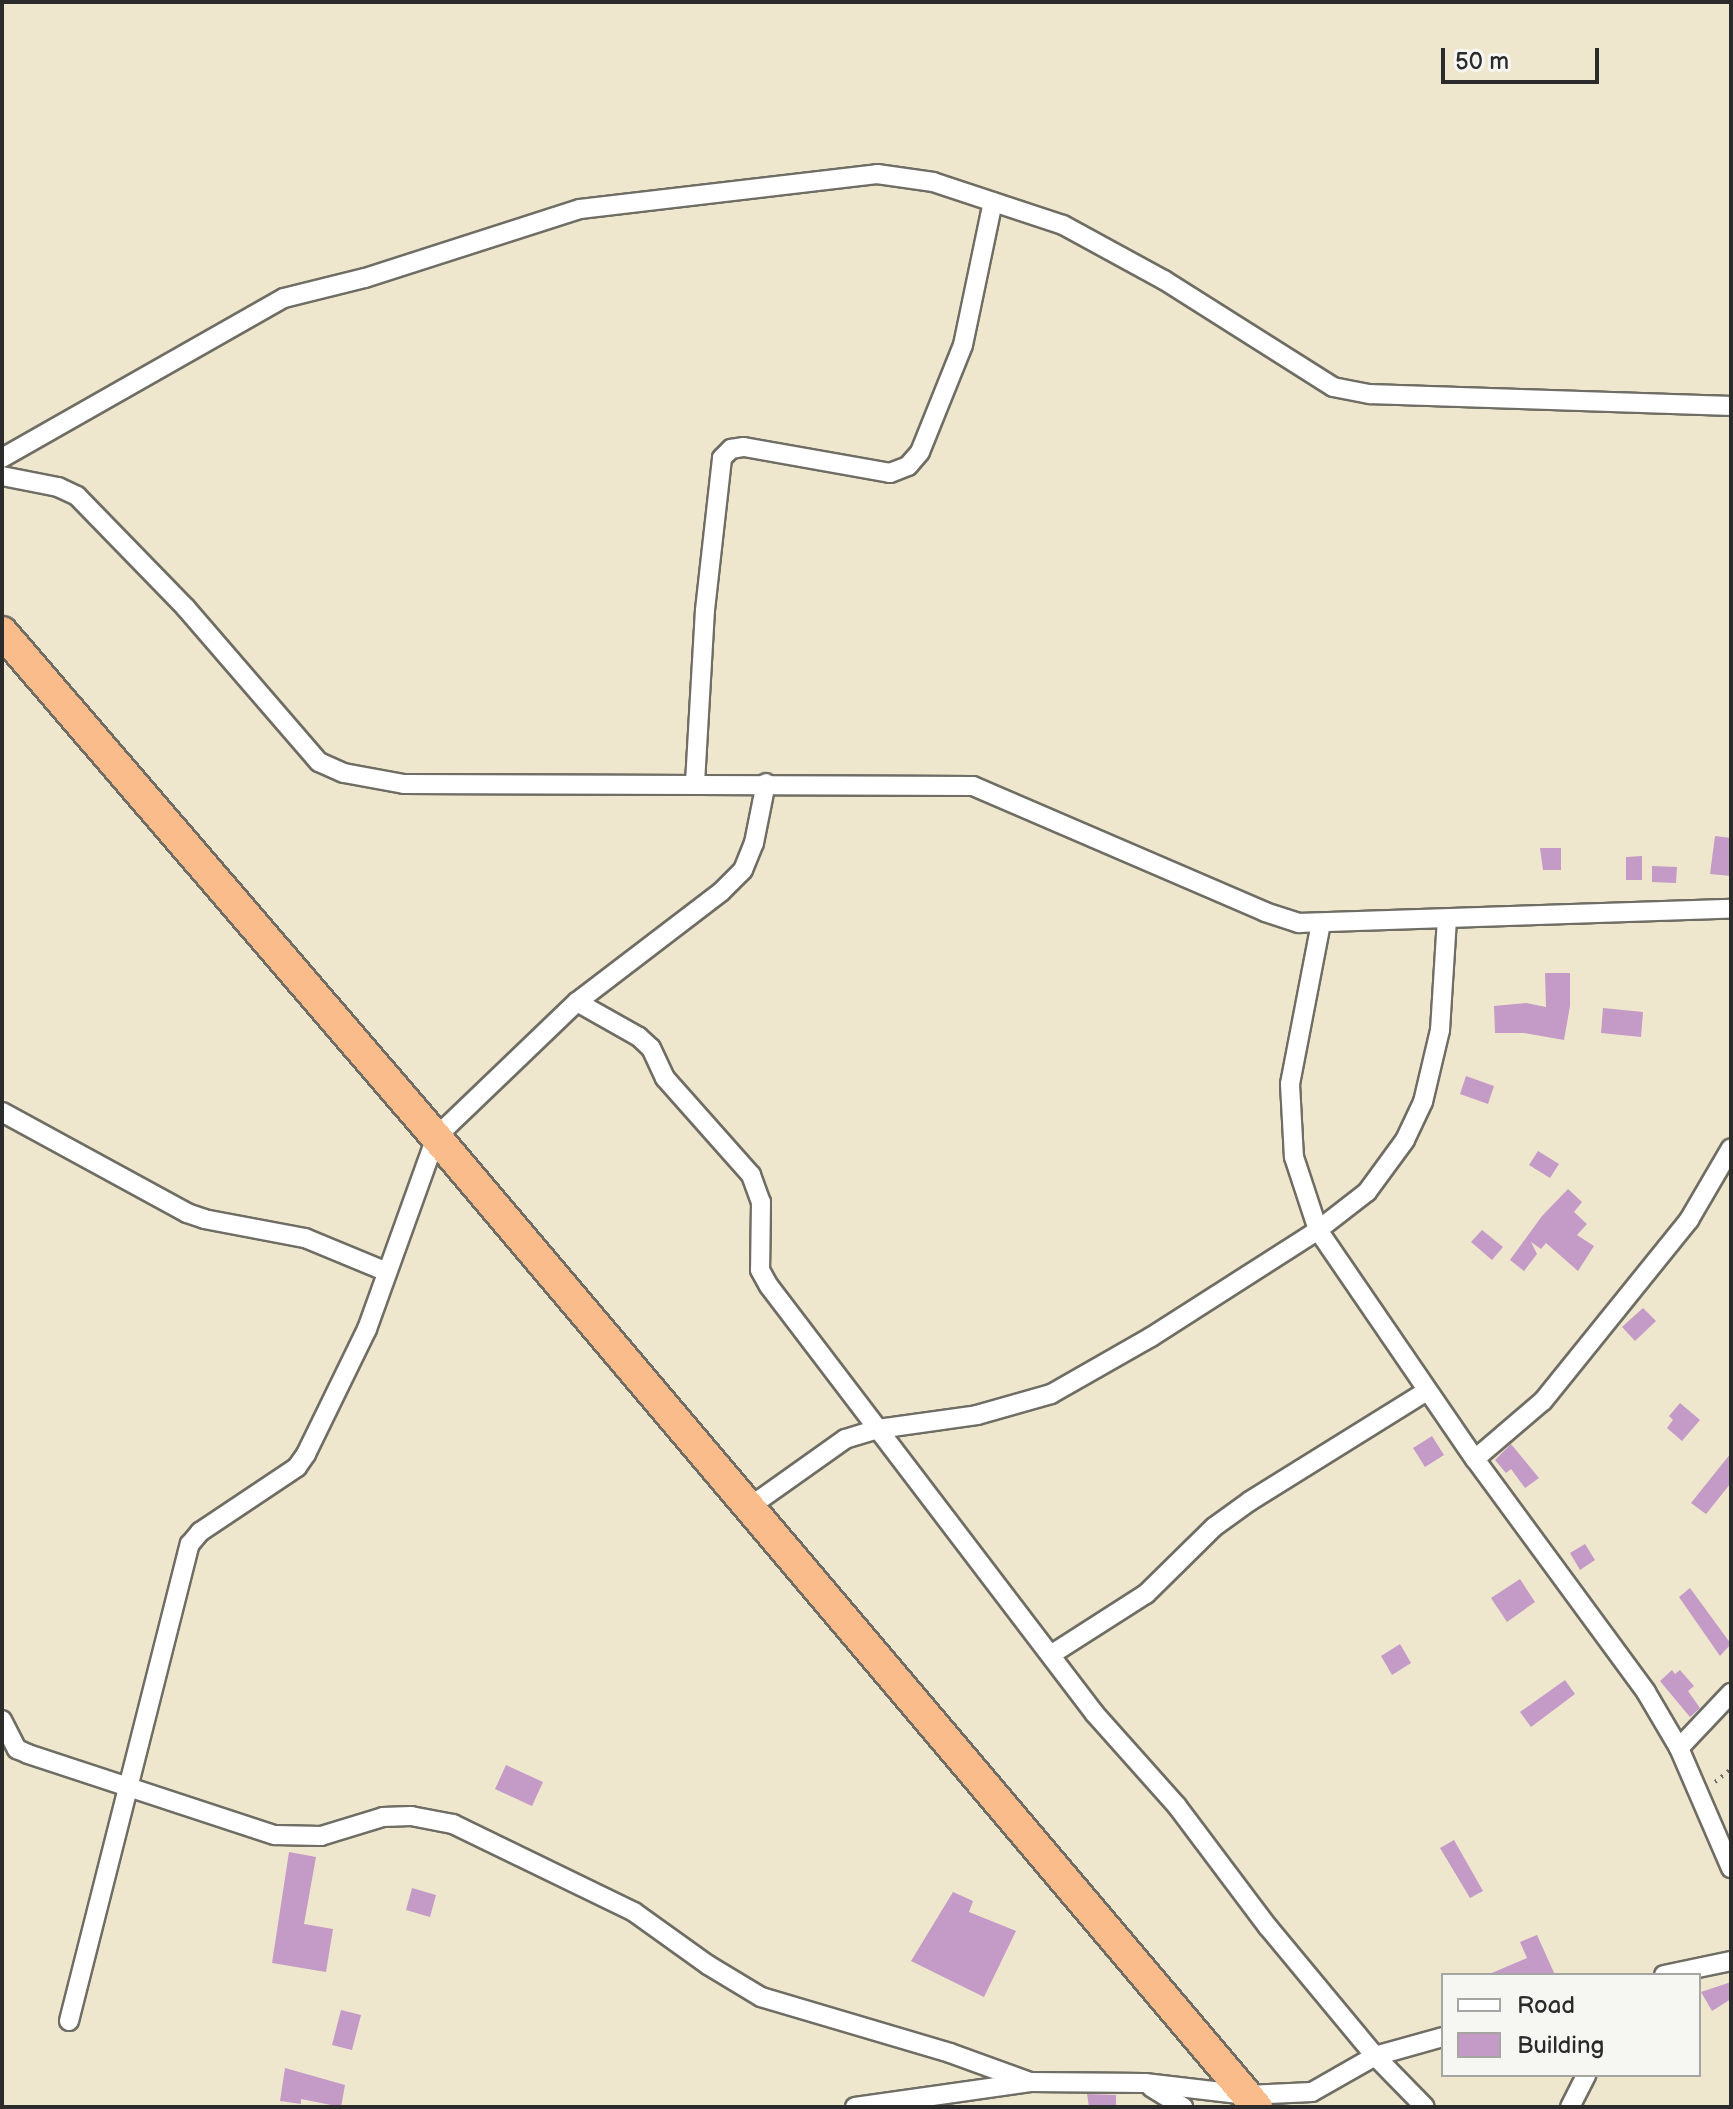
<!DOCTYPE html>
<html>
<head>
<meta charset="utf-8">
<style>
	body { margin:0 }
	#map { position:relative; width:1733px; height:2109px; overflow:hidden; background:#eee7ce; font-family:"Balsamiq Sans",sans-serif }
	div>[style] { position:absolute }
	.building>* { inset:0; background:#c49ac6 }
	.path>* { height:4px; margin-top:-2px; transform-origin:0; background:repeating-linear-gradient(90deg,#6f6d64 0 2px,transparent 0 8px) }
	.roads { filter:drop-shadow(2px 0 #6f6d64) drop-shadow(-2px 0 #6f6d64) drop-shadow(0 2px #6f6d64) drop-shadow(0 -2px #6f6d64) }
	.minor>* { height:18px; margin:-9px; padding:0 9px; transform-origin:9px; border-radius:9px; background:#fff }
	.trunk>* { height:30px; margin:-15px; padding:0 15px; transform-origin:15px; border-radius:15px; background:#f9bc8a }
	span { translate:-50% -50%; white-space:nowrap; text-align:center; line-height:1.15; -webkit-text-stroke:6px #f6f6f2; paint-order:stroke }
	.frame { position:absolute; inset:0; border:4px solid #2b2b2b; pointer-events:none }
	.legend { position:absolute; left:1441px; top:1973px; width:260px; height:104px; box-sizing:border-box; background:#f6f6f2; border:2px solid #a5a5a2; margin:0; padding:10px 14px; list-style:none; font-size:24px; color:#2b2b2b }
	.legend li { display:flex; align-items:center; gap:16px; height:40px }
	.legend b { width:40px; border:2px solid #a5a5a2 }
	.scale { position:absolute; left:1441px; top:48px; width:158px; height:36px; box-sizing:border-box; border:4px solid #2b2b2b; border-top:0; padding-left:10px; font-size:24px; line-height:28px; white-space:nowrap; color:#2b2b2b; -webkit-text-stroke:6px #f6f6f2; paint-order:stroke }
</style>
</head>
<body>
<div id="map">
	<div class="building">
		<i style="clip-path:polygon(1715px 836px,1731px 838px,1731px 876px,1710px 874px)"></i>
		<i style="clip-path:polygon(1540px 848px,1561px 848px,1561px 870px,1543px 870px)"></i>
		<i style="clip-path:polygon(1642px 856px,1642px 880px,1626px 880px,1626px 857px)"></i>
		<i style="clip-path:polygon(1652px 866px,1677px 867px,1676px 883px,1652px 882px)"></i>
		<i style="clip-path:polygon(1545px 973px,1570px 973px,1570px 1006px,1564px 1040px,1524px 1033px,1495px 1033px,1494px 1006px,1526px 1003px,1546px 1007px)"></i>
		<i style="clip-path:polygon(1603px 1008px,1643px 1012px,1641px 1037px,1601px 1033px)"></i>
		<i style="clip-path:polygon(1466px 1076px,1494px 1086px,1488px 1104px,1460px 1094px)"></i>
		<i style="clip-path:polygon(1538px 1151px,1559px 1164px,1550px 1178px,1529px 1165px)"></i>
		<i style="clip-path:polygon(1568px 1189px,1582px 1202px,1574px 1212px,1587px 1224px,1577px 1235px,1594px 1246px,1578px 1271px,1546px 1243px,1541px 1249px,1531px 1242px,1537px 1254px,1524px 1271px,1510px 1260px,1542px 1216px)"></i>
		<i style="clip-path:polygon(1482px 1230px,1503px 1247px,1492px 1260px,1471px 1242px)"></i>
		<i style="clip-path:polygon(1643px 1308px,1656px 1321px,1635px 1341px,1622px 1327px)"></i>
		<i style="clip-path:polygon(1680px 1403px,1700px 1420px,1682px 1441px,1667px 1428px,1673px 1420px,1669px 1416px)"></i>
		<i style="clip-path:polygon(1432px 1436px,1444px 1455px,1425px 1467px,1413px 1448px)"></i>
		<i style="clip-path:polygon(1511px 1444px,1539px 1478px,1525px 1488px,1511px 1469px,1506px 1473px,1495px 1460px)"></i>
		<i style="clip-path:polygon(1731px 1453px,1731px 1483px,1706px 1514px,1691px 1503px)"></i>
		<i style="clip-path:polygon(1585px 1544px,1595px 1560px,1580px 1570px,1570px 1553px)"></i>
		<i style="clip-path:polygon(1520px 1579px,1535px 1602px,1507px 1622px,1491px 1598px)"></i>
		<i style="clip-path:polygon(1690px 1588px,1731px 1644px,1720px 1656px,1679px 1597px)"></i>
		<i style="clip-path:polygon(1400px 1644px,1411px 1663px,1392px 1675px,1381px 1656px)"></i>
		<i style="clip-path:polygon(1672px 1670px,1675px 1674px,1680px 1670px,1694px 1686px,1688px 1691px,1700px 1708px,1690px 1717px,1660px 1681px)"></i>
		<i style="clip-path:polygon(1565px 1680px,1575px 1694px,1531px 1727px,1520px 1712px)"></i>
		<i style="clip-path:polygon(506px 1765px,543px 1782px,532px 1806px,495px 1789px)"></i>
		<i style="clip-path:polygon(1454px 1840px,1483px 1891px,1470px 1898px,1440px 1848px)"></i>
		<i style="clip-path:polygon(289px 1852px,316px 1857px,304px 1924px,333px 1929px,326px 1972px,272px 1963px)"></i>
		<i style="clip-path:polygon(412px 1888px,436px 1895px,430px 1917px,406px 1910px)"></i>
		<i style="clip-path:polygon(953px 1892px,973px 1901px,969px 1912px,1016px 1931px,984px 1997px,911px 1961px)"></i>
		<i style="clip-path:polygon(1537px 1935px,1555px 1975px,1487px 1975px,1527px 1958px,1520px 1942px)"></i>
		<i style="clip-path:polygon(1731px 1982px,1731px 1999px,1712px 2011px,1701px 1992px)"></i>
		<i style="clip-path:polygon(341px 2010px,361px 2015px,352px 2050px,332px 2045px)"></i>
		<i style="clip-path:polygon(285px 2068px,345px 2085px,341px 2107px,301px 2099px,301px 2104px,280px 2101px)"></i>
		<i style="clip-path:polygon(1087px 2094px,1116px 2095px,1116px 2107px,1089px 2107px)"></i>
	</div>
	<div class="path">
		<i style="left:1715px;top:1782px;width:21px;rotate:-39deg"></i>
	</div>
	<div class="roads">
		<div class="minor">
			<i style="left:2px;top:458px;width:324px;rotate:-29.6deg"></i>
			<i style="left:284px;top:298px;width:83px;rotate:-13.9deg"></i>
			<i style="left:365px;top:278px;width:226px;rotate:-17.8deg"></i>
			<i style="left:580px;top:209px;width:299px;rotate:-6.7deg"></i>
			<i style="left:877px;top:174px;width:57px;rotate:8.1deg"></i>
			<i style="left:933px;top:182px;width:137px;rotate:18.3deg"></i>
			<i style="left:1063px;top:225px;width:115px;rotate:28.6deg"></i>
			<i style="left:1164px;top:280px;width:200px;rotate:32.3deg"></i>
			<i style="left:1333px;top:387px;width:38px;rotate:11deg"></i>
			<i style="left:1370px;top:394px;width:361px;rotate:1.9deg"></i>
			<i style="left:2px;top:476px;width:57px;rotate:11.1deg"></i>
			<i style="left:58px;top:487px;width:21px;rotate:25deg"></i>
			<i style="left:77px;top:496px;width:155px;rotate:45.8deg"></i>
			<i style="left:185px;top:607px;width:205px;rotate:49.2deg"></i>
			<i style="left:319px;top:762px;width:27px;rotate:24deg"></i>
			<i style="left:344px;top:773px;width:61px;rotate:10.4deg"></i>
			<i style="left:404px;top:784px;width:569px;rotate:0.2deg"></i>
			<i style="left:973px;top:786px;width:318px;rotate:23.3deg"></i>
			<i style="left:1265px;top:912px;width:36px;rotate:18deg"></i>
			<i style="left:1299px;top:923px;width:432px;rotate:-1.9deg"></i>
			<i style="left:695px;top:783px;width:173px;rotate:-86.7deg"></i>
			<i style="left:705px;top:610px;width:153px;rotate:-83.6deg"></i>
			<i style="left:722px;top:458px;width:13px;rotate:-45deg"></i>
			<i style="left:731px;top:449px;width:13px;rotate:-9deg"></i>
			<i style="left:744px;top:447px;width:148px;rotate:10.1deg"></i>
			<i style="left:890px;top:473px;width:19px;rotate:-21deg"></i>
			<i style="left:908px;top:466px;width:18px;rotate:-49deg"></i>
			<i style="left:920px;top:452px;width:115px;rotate:-68.1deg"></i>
			<i style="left:963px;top:345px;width:146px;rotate:-78.2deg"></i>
			<i style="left:1321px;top:923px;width:164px;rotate:100.9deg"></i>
			<i style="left:1290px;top:1084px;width:73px;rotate:86.9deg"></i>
			<i style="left:1294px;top:1157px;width:77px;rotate:71.8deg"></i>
			<i style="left:1318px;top:1230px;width:278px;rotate:55.6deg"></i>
			<i style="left:1475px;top:1459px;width:289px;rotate:53.7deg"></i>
			<i style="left:1646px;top:1692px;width:65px;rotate:59.5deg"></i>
			<i style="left:1679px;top:1748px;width:131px;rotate:66.6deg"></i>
			<i style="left:577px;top:1002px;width:71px;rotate:29.4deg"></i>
			<i style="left:639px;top:1037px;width:16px;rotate:43deg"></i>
			<i style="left:651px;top:1048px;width:33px;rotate:65deg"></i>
			<i style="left:665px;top:1078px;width:130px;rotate:48.4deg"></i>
			<i style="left:751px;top:1175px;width:29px;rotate:70deg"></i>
			<i style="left:761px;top:1202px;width:68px;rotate:90.8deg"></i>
			<i style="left:760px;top:1270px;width:18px;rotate:61deg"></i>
			<i style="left:769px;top:1286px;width:538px;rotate:52.7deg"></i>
			<i style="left:1095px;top:1714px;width:123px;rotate:48.3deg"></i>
			<i style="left:1177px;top:1806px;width:151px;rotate:53.1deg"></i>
			<i style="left:1268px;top:1927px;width:168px;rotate:50.3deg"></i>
			<i style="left:1375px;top:2056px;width:71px;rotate:45.6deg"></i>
			<i style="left:2px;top:1112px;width:211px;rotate:28.6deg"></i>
			<i style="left:187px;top:1213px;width:18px;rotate:19deg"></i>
			<i style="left:204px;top:1219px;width:103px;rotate:10.7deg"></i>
			<i style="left:305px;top:1238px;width:89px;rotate:22.5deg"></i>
			<i style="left:1475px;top:1459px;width:89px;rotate:-40.5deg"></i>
			<i style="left:1543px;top:1401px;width:233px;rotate:-51.1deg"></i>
			<i style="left:1689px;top:1220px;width:83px;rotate:-59.7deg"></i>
			<i style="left:748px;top:1508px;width:119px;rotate:-35.4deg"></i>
			<i style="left:845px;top:1439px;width:34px;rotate:-17deg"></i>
			<i style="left:878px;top:1429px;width:100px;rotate:-8deg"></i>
			<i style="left:977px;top:1415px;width:77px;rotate:-15.8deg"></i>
			<i style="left:1051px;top:1394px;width:115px;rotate:-29.7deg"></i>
			<i style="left:1151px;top:1337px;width:198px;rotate:-32.6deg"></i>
			<i style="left:1318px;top:1230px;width:62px;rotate:-37.8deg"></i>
			<i style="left:1367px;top:1192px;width:64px;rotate:-53.8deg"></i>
			<i style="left:1405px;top:1140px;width:42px;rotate:-64.7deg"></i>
			<i style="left:1423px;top:1102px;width:74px;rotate:-76.7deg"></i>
			<i style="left:1440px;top:1030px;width:111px;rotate:-86.4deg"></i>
			<i style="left:1052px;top:1654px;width:112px;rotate:-32.6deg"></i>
			<i style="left:1146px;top:1594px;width:95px;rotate:-44.6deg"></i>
			<i style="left:1214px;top:1527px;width:44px;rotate:-35.8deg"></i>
			<i style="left:1250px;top:1501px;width:208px;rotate:-31.9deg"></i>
			<i style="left:2px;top:1720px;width:33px;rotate:63deg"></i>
			<i style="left:17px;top:1749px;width:12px;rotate:24deg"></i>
			<i style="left:28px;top:1754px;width:260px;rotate:18.2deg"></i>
			<i style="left:275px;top:1835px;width:46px;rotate:1.2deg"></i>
			<i style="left:321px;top:1836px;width:65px;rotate:-17deg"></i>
			<i style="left:383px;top:1817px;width:28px;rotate:-2deg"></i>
			<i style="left:411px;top:1816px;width:43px;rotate:10.8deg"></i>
			<i style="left:453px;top:1824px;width:201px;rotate:25.9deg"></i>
			<i style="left:634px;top:1912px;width:91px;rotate:35.6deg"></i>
			<i style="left:708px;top:1965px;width:62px;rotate:31.1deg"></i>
			<i style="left:761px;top:1997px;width:197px;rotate:16.5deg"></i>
			<i style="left:950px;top:2053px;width:85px;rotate:19.9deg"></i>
			<i style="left:1679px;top:1748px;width:76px;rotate:-46.6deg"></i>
			<i style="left:1664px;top:1975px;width:68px;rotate:-11.8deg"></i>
			<i style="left:69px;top:2021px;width:492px;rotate:-75.8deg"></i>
			<i style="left:190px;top:1544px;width:16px;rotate:-50deg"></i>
			<i style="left:200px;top:1532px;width:117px;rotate:-33.8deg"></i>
			<i style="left:297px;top:1467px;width:16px;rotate:-55deg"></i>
			<i style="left:306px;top:1454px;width:139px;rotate:-64deg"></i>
			<i style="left:367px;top:1329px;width:204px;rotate:-70.2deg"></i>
			<i style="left:436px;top:1137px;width:195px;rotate:-43.8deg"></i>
			<i style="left:577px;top:1002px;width:181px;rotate:-37.4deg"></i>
			<i style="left:721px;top:892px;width:31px;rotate:-45deg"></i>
			<i style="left:743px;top:870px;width:29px;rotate:-68deg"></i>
			<i style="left:754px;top:843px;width:61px;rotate:-78.7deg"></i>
			<i style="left:1151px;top:2087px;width:38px;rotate:32deg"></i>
			<i style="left:855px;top:2107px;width:177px;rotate:-8.1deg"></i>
			<i style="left:1030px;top:2082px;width:115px;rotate:0.5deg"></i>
			<i style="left:1145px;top:2083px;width:103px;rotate:6.7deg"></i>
			<i style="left:1247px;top:2095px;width:65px;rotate:-2.6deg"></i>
			<i style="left:1312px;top:2092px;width:73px;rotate:-29.7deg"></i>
			<i style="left:1375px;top:2056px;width:71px;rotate:-15.6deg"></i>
			<i style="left:1570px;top:2107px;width:36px;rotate:-63deg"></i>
		</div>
		<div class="trunk">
			<i style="left:2px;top:632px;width:666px;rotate:49.32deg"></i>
			<i style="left:436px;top:1137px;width:1271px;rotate:49.76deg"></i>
		</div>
	</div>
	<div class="frame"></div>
	<ul class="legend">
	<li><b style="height:10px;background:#fff"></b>Road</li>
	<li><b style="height:22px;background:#c49ac6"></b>Building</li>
	</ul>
	<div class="scale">50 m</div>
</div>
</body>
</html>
